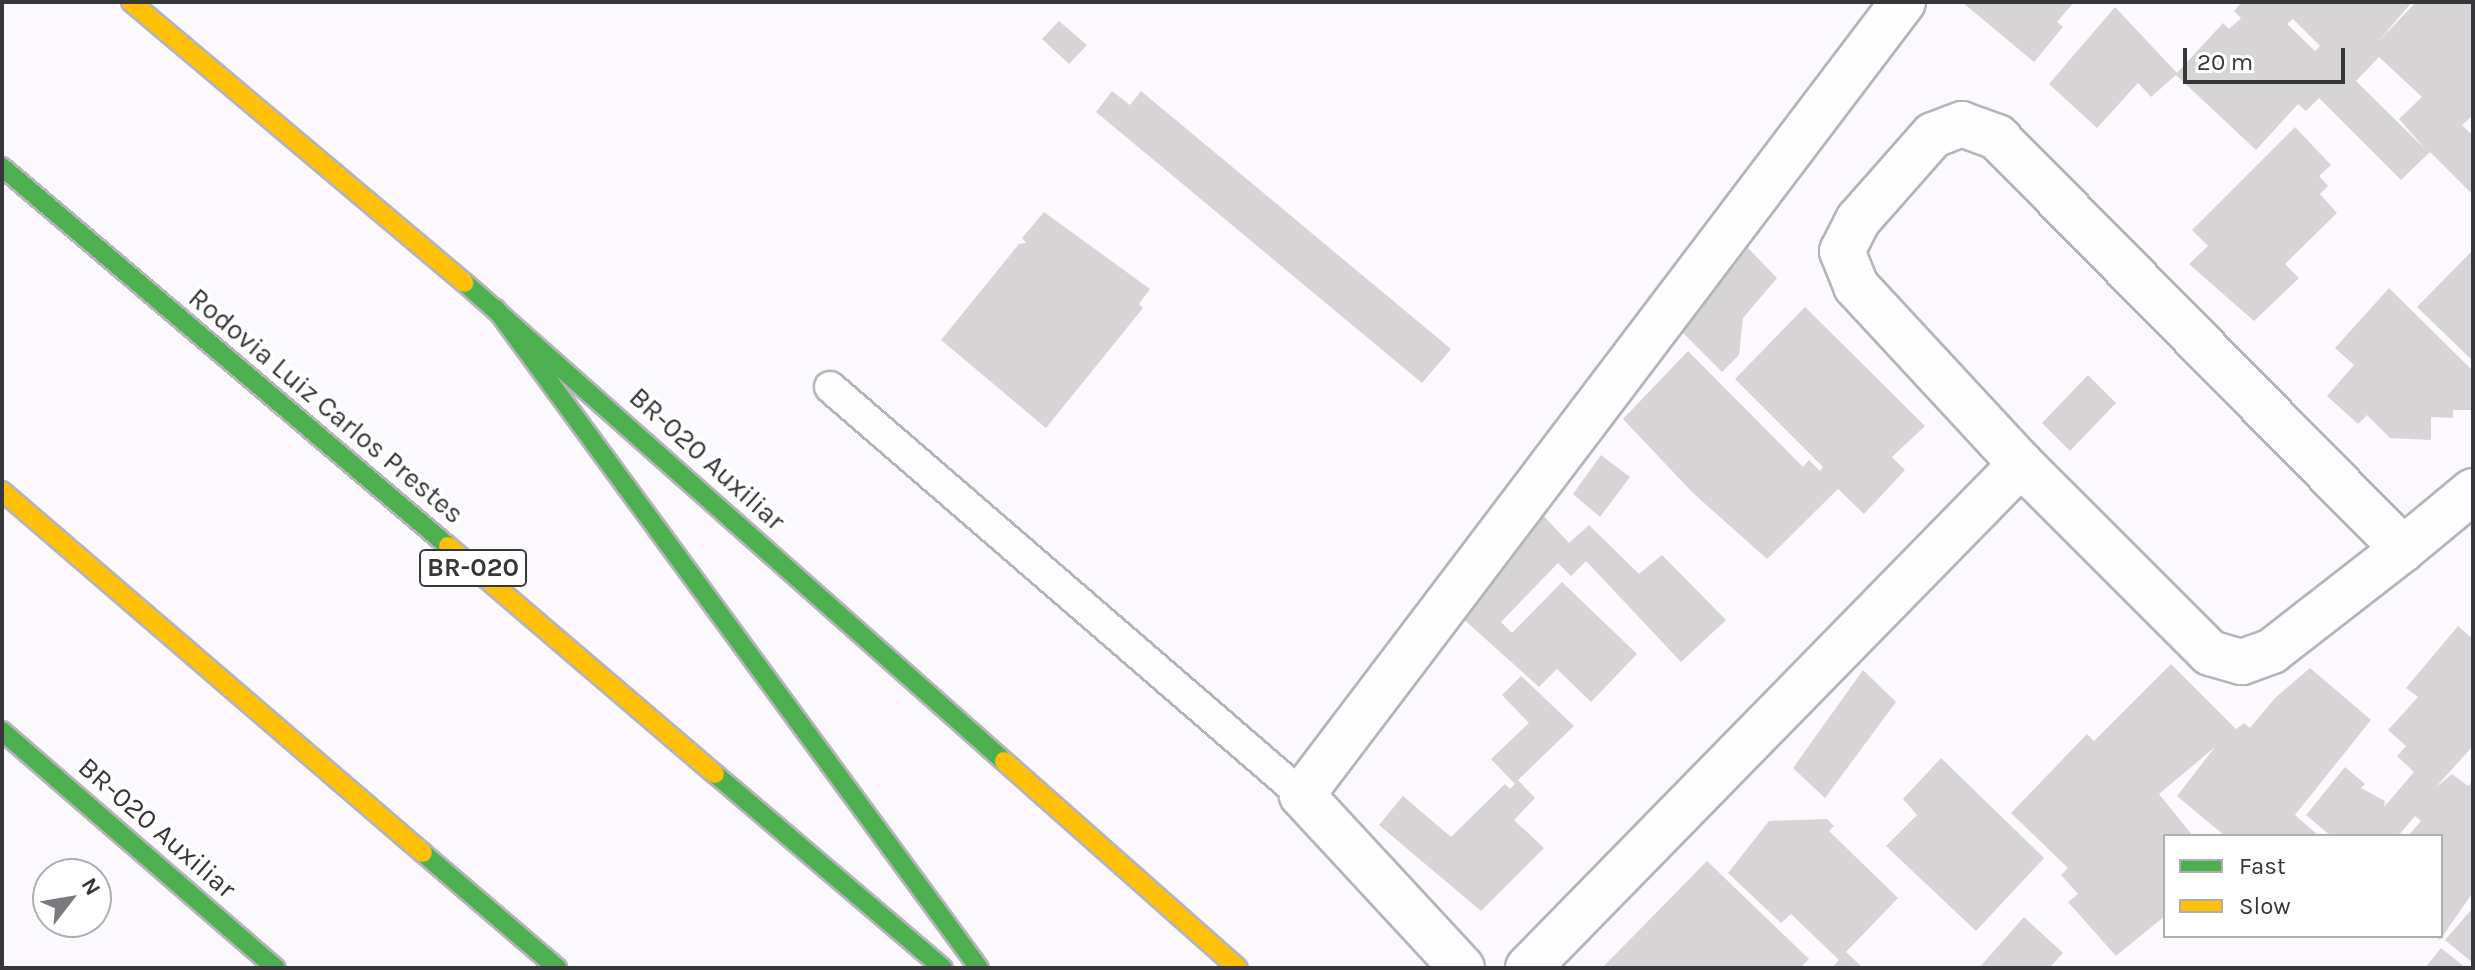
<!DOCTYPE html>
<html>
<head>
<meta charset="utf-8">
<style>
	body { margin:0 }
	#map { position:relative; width:2475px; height:970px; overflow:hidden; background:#fbf9fe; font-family:Karla,sans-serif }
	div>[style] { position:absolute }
	.building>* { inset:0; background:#d7d4d5 }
	.roads { filter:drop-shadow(2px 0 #b6b4b9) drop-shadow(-2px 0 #b6b4b9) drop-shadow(0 2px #b6b4b9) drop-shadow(0 -2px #b6b4b9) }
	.lane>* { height:30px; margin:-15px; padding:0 15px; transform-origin:15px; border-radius:15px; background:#fefeff }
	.street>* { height:44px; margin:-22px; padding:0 22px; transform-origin:22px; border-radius:22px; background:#fefeff }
	.fast>* { height:18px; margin:-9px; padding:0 9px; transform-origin:9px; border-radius:9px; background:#4caf50 }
	.slow>* { height:18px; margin:-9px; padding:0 9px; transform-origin:9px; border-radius:9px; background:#ffc107 }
	span { translate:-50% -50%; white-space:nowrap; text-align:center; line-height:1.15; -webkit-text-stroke:7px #fff; paint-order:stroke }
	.shield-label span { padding:2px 6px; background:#fff; border:2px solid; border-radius:6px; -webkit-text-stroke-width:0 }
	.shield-label { font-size:26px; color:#37363a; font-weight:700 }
	.street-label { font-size:28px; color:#37363a }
	.frame { position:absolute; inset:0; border:4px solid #37363a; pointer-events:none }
	.legend { position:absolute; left:2163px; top:834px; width:280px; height:104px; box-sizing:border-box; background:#fff; border:2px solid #afafb0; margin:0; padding:10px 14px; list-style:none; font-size:24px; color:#37363a }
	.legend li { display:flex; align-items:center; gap:16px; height:40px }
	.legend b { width:40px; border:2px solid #afafb0 }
	.north { position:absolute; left:32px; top:858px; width:80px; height:80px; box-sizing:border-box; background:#fff; border:2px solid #afafb0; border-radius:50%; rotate:59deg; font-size:22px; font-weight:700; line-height:32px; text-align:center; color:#37363a }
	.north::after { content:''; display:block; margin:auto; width:28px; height:36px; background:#7c7a7f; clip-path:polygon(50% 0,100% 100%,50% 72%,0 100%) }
	.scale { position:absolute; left:2183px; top:48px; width:162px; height:36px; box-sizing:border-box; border:4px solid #37363a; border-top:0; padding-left:10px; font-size:24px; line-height:28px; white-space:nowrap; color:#37363a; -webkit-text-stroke:6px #fff; paint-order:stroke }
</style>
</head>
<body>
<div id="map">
	<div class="building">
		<i style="clip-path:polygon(1962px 2px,2074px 2px,2057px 22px,2063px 27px,2034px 62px)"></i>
		<i style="clip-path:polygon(evenodd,2242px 2px,2412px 2px,2377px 43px,2416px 2px,2473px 2px,2473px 115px,2462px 125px,2473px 136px,2473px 195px,2430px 152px,2401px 180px,2319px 98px,2306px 111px,2298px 104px,2256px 150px,2176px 75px,2151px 97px,2138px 83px,2097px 128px,2049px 84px,2115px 7px,2177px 73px,2223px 23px,2229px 29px,2241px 18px,2234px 11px,2242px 2px,2293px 19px,2320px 46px,2315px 51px,2287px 24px,2293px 19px,2242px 2px,2379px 57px,2422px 97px,2399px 119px,2427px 151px,2356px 81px,2379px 57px)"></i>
		<i style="clip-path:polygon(1059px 21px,1087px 45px,1069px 64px,1042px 39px)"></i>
		<i style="clip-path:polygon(1112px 91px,1130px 105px,1141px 91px,1451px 349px,1422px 383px,1096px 112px)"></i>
		<i style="clip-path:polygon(2295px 127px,2331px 165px,2319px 176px,2328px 186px,2320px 194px,2337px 213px,2285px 264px,2299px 278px,2254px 321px,2189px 264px,2208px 246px,2192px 230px)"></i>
		<i style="clip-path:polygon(1044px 212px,1150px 289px,1139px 304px,1143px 308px,1046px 428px,941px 340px,1019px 244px,1026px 243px,1022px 238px)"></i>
		<i style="clip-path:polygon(1748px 248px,1777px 278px,1743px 318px,1739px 355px,1722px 372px,1682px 332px)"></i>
		<i style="clip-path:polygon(2473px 250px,2473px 361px,2417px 307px)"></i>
		<i style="clip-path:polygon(2389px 288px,2473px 371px,2473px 410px,2453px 410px,2453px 418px,2431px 417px,2431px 440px,2390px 438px,2367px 415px,2358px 424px,2327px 396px,2354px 365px,2335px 348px)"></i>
		<i style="clip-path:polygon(1805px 307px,1925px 426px,1892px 457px,1905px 470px,1864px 514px,1838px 489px,1767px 559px,1693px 493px,1623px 419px,1688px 351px,1803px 467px,1809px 460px,1820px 471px,1823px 467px,1735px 379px)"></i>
		<i style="clip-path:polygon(2088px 375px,2116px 403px,2070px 451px,2042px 423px)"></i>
		<i style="clip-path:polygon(1601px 455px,1630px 477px,1600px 517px,1573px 494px)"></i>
		<i style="clip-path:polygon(1541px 513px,1569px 543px,1589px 525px,1639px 574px,1662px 555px,1726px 620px,1681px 662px,1586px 561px,1571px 576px,1558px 563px,1501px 622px,1512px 633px,1562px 582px,1637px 654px,1591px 702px,1557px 669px,1539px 687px,1461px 617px)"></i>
		<i style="clip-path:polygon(2458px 626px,2473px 639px,2473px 746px,2435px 788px,2452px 774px,2468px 786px,2473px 781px,2473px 892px,2440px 940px,2435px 936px,2441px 936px,2441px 836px,2408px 836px,2421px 821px,2415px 816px,2398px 836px,2331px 836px,2306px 815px,2345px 767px,2365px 784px,2361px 788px,2385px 801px,2384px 807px,2414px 772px,2397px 756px,2406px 746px,2388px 730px,2418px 697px,2406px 688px)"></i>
		<i style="clip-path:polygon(2171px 664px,2236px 729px,2244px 723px,2250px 728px,2275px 698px,2310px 668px,2371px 720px,2295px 815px,2319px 836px,2225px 836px,2177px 796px,2215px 747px,2159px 794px,2193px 836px,2165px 836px,2165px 916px,2116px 956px,2068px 902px,2078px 894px,2061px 875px,2068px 868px,2011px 813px,2087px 734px,2094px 741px)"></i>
		<i style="clip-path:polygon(1863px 670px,1896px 702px,1825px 798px,1793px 768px)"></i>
		<i style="clip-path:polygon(1521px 676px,1574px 726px,1518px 780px,1535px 798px,1514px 820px,1544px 848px,1481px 911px,1379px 825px,1403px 796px,1451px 837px,1505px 784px,1510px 789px,1515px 784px,1491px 759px,1529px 723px,1502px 695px)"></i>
		<i style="clip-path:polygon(1941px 758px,2044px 858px,1976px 931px,1886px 846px,1917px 815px,1903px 799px)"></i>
		<i style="clip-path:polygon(1827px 819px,1834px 826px,1829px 831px,1898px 898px,1846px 952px,1863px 968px,1832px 968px,1839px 960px,1791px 914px,1781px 923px,1728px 873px,1769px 821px)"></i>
		<i style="clip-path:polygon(1707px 861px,1809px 959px,1800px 968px,1602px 968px)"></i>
		<i style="clip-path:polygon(2473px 908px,2473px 963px,2445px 940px)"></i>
		<i style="clip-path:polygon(2024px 917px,2063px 953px,2049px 968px,1979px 968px)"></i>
		<i style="clip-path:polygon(2441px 948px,2466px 968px,2425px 968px)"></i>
	</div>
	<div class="roads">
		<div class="lane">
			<i style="left:830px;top:387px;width:624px;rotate:40.84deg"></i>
		</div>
		<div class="street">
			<i style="left:2403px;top:549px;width:578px;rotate:-134.58deg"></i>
			<i style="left:1997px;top:137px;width:37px;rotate:-160deg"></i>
			<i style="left:1962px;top:124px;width:31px;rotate:159deg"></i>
			<i style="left:1933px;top:135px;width:113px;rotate:131.4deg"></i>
			<i style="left:1858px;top:220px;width:35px;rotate:117deg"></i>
			<i style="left:1842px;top:251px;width:38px;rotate:68deg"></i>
			<i style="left:1856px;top:286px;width:243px;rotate:47.2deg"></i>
			<i style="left:2021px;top:464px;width:267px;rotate:45deg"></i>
			<i style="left:2210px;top:653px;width:33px;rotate:16deg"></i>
			<i style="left:2242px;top:662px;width:32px;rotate:-20deg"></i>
			<i style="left:2272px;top:651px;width:166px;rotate:-37.9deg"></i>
			<i style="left:2403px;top:549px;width:91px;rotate:-39.6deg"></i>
			<i style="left:1462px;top:968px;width:236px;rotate:-132.8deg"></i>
			<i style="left:1302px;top:795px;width:995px;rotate:-52.84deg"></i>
			<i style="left:1528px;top:968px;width:705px;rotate:-45.63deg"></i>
		</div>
		<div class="fast">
			<i style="left:2px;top:167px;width:585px;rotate:40.36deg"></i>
			<i style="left:465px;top:283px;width:720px;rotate:41.57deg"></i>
			<i style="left:496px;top:309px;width:817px;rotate:53.76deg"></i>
			<i style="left:2px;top:731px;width:362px;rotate:40.9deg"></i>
			<i style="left:715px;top:774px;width:299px;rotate:40.4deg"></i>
			<i style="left:423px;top:853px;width:177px;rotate:40.6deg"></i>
		</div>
		<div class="slow">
			<i style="left:131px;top:2px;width:436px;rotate:40.1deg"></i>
			<i style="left:2px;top:491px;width:555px;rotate:40.69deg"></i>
			<i style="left:448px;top:546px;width:351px;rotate:40.5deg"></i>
			<i style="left:1004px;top:761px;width:312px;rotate:41.5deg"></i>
		</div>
	</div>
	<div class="shield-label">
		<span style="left:473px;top:568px">BR-020</span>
	</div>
	<div class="street-label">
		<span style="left:326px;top:406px;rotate:40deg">Rodovia Luiz Carlos Prestes</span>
		<span style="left:707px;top:459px;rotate:42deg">BR-020 Auxiliar</span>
		<span style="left:157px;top:828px;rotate:41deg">BR-020 Auxiliar</span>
	</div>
	<div class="frame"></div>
	<ul class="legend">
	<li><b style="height:10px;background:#4caf50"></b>Fast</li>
	<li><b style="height:10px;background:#ffc107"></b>Slow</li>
	</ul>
	<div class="north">N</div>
	<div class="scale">20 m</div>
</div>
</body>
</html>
